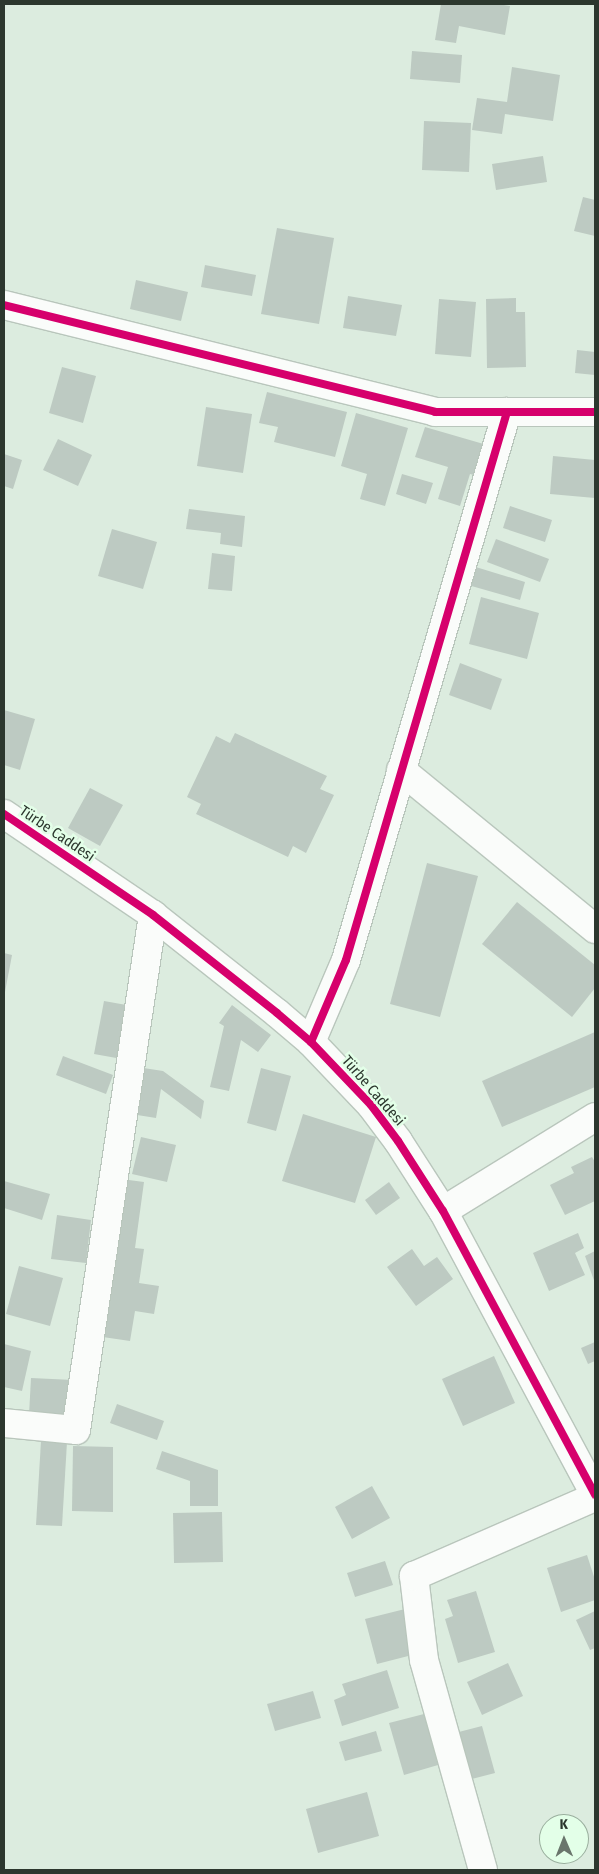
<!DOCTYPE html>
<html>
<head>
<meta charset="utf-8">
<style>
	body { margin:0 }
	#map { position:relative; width:599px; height:1874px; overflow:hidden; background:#dcecdf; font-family:"Fira Sans Condensed",sans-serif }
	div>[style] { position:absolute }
	.building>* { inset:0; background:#bdcac2 }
	.roads { filter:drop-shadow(1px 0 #b9c6bc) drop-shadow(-1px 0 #b9c6bc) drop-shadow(0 1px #b9c6bc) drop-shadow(0 -1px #b9c6bc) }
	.minor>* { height:28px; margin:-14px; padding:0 14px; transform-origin:14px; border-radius:14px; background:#fafcfa }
	.cycleway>* { height:8px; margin:-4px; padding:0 4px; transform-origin:4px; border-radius:4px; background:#d6006c }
	span { translate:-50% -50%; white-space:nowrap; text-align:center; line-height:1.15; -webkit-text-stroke:5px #e3ffe8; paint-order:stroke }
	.street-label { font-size:15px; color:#2c372e }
	.frame { position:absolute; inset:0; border:5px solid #2c372e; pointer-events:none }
	.north { position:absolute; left:539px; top:1814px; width:50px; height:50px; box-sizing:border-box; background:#e3ffe8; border:1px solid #9aaf9e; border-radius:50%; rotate:359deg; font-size:14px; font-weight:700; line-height:20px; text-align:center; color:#2c372e }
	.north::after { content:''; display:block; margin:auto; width:18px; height:22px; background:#6a766c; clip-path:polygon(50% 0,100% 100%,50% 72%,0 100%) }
</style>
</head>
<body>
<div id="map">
	<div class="building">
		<i style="clip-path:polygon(441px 4px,498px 4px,510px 6px,505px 35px,459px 26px,456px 43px,435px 40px)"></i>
		<i style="clip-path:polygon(412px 51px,462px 55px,460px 83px,410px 79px)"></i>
		<i style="clip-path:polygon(512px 67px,560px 75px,553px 121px,505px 114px,502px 134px,472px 130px,477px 98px,507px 102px)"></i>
		<i style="clip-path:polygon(424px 121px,471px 123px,469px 172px,422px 170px)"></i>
		<i style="clip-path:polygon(543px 156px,547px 182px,496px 190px,492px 164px)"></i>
		<i style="clip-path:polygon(583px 197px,595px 200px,595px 236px,574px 231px)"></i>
		<i style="clip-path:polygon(277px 228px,334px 238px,319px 324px,261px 314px)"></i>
		<i style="clip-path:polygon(205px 265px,256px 275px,252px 296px,201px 287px)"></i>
		<i style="clip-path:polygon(136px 280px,188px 292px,181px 321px,130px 309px)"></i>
		<i style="clip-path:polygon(348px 296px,402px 305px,396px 336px,343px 328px)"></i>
		<i style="clip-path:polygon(516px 298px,516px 312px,525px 312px,526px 367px,487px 368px,486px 299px)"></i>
		<i style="clip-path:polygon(439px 299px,476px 302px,471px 357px,435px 354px)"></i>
		<i style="clip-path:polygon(577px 350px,595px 352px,595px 375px,575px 373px)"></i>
		<i style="clip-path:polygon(62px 367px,96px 376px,83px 423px,49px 413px)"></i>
		<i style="clip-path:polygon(267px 392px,347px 412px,335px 457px,274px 442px,278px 427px,259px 423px)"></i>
		<i style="clip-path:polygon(206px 407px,252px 414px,243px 473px,197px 466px)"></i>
		<i style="clip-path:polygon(356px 413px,408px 428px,385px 506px,360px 499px,367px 474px,341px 466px)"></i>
		<i style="clip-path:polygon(425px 427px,487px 445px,477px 476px,470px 474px,460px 506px,438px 499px,448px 467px,415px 457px)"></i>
		<i style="clip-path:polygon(58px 439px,92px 455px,78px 486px,43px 470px)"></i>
		<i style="clip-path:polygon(4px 454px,22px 460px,13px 489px,4px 486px)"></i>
		<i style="clip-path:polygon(553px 456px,595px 460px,595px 498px,550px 494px)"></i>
		<i style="clip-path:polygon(402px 474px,433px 483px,426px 504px,396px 494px)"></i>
		<i style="clip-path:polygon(510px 506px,552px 520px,545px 542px,503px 528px)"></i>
		<i style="clip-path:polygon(189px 509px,245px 516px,242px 547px,220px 544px,221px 533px,186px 529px)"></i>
		<i style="clip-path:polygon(112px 529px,157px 542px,143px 589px,98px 576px)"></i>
		<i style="clip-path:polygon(496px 539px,549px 559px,540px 582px,487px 562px)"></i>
		<i style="clip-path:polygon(212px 553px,235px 556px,232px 591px,208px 589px)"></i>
		<i style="clip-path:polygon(466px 564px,525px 582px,520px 600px,461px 583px)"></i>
		<i style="clip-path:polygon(481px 597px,539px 613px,527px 659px,469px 644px)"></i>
		<i style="clip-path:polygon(460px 663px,502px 679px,491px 710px,449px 695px)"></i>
		<i style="clip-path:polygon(4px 710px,35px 719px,20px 770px,4px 765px)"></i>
		<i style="clip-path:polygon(235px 733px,327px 776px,320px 789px,334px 795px,306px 853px,293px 846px,288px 857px,196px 814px,201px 804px,187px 797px,216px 736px,230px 743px)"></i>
		<i style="clip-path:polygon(90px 788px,123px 805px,100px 846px,68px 828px)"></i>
		<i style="clip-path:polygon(427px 863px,478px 876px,440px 1017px,390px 1004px)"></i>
		<i style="clip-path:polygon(517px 902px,595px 965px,595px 988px,572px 1017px,482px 944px)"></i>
		<i style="clip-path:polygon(4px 953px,12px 955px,5px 992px,4px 992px)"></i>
		<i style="clip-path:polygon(104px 1001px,132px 1006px,122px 1059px,94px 1054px)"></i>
		<i style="clip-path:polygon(232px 1005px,271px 1035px,258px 1052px,241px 1040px,229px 1091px,210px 1087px,224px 1026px,219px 1023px)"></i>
		<i style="clip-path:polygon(595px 1032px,595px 1087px,502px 1127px,482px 1081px)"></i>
		<i style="clip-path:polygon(63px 1056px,113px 1075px,106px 1094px,56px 1075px)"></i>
		<i style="clip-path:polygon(137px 1067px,163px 1071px,204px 1101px,201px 1119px,161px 1089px,156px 1118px,131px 1114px)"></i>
		<i style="clip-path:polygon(261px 1068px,291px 1076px,276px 1131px,247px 1123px)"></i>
		<i style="clip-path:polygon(303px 1114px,376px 1137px,355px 1203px,282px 1181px)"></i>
		<i style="clip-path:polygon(141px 1137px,176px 1145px,167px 1182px,132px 1174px)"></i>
		<i style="clip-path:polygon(592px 1157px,595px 1162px,595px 1201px,565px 1215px,550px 1185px,574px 1173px,571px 1167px)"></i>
		<i style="clip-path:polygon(121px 1179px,144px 1182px,135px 1248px,144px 1249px,139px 1283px,159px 1286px,154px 1314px,135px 1311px,130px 1341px,96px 1336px)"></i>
		<i style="clip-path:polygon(4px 1181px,50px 1194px,42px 1220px,4px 1208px)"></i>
		<i style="clip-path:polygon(389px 1182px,400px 1198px,376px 1215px,365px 1200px)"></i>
		<i style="clip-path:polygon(57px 1215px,91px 1220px,86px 1263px,51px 1259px)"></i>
		<i style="clip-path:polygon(578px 1233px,584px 1248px,575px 1253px,585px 1275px,549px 1291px,533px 1253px)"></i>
		<i style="clip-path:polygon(412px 1249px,424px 1266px,437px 1257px,453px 1279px,416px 1306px,387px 1267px)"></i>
		<i style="clip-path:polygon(595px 1251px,595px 1283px,585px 1256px)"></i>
		<i style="clip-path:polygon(19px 1266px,63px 1278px,50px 1326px,6px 1314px)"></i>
		<i style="clip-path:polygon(595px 1342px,595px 1361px,588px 1364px,581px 1348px)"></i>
		<i style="clip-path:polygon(4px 1344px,31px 1351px,22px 1391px,4px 1387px)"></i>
		<i style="clip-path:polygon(494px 1356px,515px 1403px,463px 1426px,442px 1379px)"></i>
		<i style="clip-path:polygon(31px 1378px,73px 1380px,71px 1417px,29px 1415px)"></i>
		<i style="clip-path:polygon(117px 1404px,164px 1421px,157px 1440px,110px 1423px)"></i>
		<i style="clip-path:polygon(41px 1441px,67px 1442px,62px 1526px,36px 1525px)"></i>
		<i style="clip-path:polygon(73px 1446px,113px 1447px,113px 1512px,72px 1511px)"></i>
		<i style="clip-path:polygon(162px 1451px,218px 1470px,218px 1506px,190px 1506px,190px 1481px,156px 1469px)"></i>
		<i style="clip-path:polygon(372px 1486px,390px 1518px,352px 1539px,335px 1507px)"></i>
		<i style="clip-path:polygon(222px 1512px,223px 1562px,174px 1563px,173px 1513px)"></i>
		<i style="clip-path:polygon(587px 1555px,595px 1580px,595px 1600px,561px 1612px,547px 1568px)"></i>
		<i style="clip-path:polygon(385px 1561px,393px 1585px,355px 1597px,347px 1573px)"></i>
		<i style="clip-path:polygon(476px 1591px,495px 1652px,458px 1663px,445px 1619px,453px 1616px,447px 1600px)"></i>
		<i style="clip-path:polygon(405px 1609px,416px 1654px,377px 1664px,365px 1619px)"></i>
		<i style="clip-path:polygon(595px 1611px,595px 1648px,590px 1650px,576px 1620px)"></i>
		<i style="clip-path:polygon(508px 1663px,523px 1696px,482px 1715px,467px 1682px)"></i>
		<i style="clip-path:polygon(387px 1670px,399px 1708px,342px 1726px,334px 1700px,346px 1695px,342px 1684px)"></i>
		<i style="clip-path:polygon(313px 1691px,321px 1718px,275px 1731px,267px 1704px)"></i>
		<i style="clip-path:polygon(424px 1714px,438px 1765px,404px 1775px,389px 1723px)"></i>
		<i style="clip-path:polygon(482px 1726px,495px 1773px,464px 1781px,451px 1734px)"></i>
		<i style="clip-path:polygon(376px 1731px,382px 1751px,345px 1761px,339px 1742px)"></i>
		<i style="clip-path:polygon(367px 1792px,379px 1836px,318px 1853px,306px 1809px)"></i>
	</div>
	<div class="roads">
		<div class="minor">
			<i style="left:4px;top:305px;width:444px;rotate:13.9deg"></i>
			<i style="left:435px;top:412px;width:160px"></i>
			<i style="left:401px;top:770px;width:251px;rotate:39.3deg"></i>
			<i style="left:4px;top:814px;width:180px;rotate:34.1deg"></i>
			<i style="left:153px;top:915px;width:158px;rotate:38.3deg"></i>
			<i style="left:277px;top:1013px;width:45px;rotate:40.5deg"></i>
			<i style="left:311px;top:1042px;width:87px;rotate:46.4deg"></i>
			<i style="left:371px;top:1105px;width:45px;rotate:53.1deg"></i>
			<i style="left:398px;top:1141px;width:83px;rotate:57.3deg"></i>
			<i style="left:443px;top:1211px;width:322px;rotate:61.8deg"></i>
			<i style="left:311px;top:1042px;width:89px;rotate:-66.9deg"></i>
			<i style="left:346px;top:960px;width:571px;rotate:-73.63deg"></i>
			<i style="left:443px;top:1211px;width:179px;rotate:-31.7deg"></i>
			<i style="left:4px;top:1423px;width:72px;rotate:5.6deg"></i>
			<i style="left:76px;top:1430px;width:521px;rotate:-81.5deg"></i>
			<i style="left:483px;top:1870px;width:218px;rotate:-105.7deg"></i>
			<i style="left:424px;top:1660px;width:85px;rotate:-96.8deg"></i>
			<i style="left:414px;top:1576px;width:197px;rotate:-23.6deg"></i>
		</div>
	</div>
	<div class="cycleway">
		<i style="left:4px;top:305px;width:444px;rotate:13.9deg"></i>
		<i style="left:435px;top:412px;width:160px"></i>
		<i style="left:4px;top:814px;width:180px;rotate:34.1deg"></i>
		<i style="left:153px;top:915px;width:158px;rotate:38.3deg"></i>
		<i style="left:277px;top:1013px;width:45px;rotate:40.5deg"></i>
		<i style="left:311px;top:1042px;width:87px;rotate:46.4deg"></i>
		<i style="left:371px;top:1105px;width:45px;rotate:53.1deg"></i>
		<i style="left:398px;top:1141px;width:83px;rotate:57.3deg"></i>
		<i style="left:443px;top:1211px;width:322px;rotate:61.8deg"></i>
		<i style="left:311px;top:1042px;width:89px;rotate:-66.9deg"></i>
		<i style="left:346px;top:960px;width:571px;rotate:-73.63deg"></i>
	</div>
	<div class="street-label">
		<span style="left:57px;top:834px;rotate:34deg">Türbe Caddesi</span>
		<span style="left:373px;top:1091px;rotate:49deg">Türbe Caddesi</span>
	</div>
	<div class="frame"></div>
	<div class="north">K</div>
</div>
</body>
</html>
